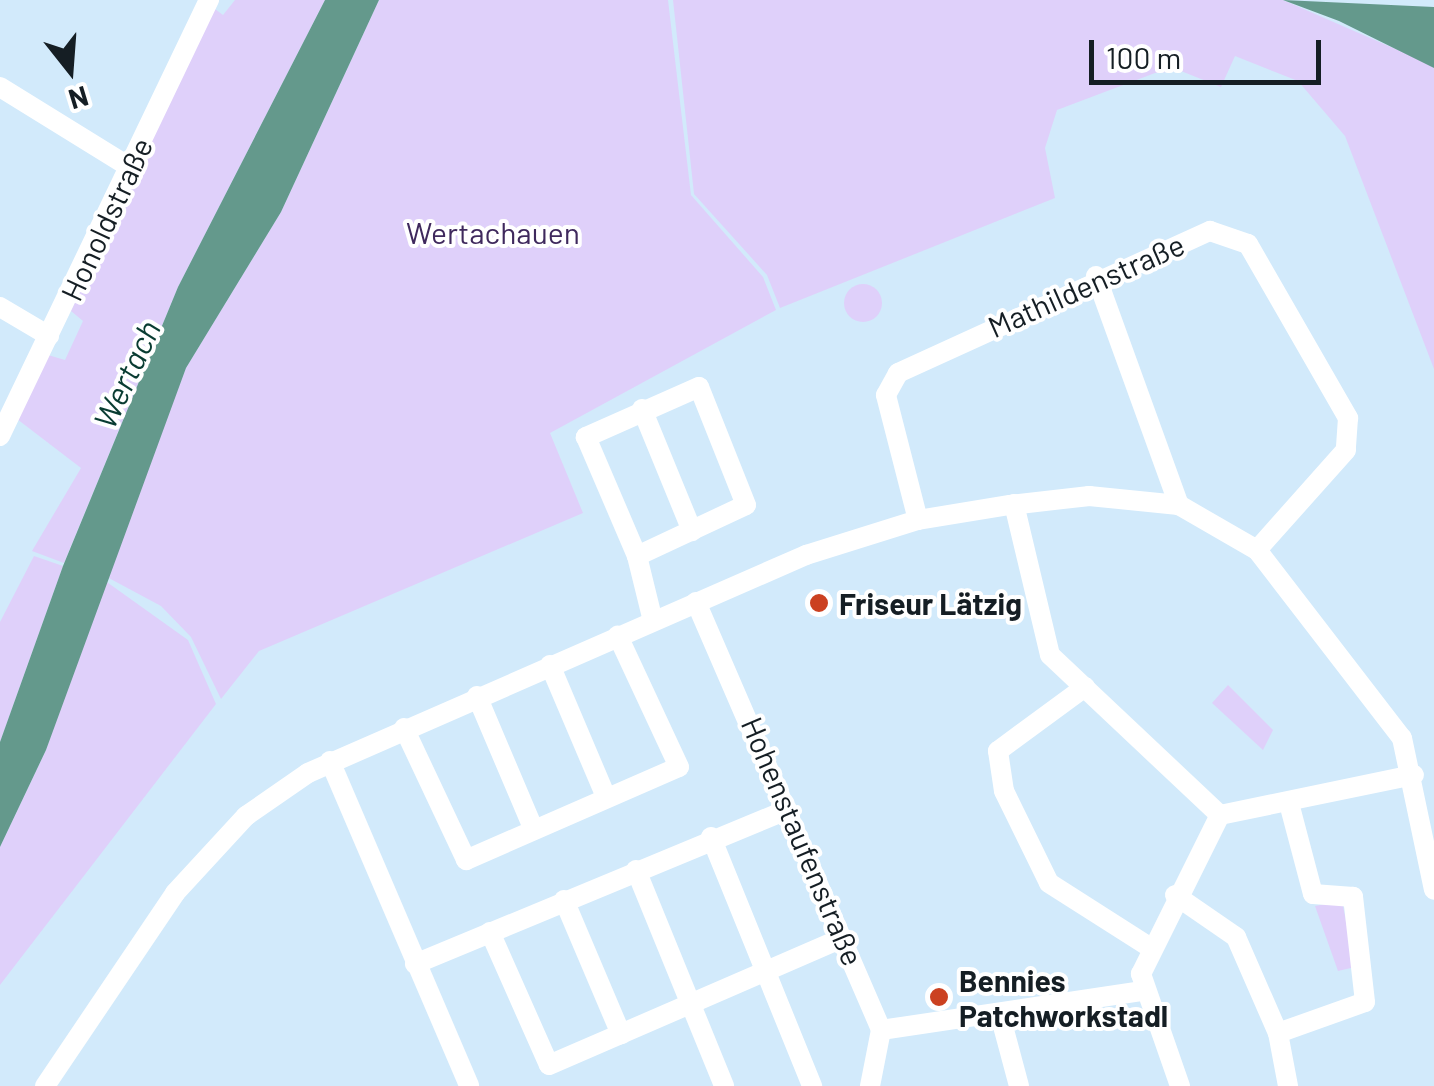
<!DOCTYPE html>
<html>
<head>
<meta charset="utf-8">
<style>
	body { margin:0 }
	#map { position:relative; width:1434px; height:1086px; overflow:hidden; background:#d2eafb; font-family:Barlow,sans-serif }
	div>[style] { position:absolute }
	.green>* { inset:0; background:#dfd0fa }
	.round { border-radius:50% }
	.water>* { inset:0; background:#64998c }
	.minor>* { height:20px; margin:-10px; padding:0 10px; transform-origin:10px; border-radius:10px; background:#fff }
	.dots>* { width:28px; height:28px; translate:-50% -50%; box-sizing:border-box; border:5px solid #fff; border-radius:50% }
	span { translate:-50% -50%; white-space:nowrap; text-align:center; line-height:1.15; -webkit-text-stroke:8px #fff; paint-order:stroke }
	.street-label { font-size:30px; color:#151e24 }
	.park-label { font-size:30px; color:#3f295d }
	.poi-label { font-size:30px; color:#151e24; font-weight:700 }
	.left { translate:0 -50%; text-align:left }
	.water-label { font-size:32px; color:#093c32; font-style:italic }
	.north { position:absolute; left:20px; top:20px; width:100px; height:100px; -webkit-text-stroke:8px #fff; paint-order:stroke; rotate:163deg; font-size:28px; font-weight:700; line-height:40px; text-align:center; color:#151e24 }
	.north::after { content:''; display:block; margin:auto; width:35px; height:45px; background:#151e24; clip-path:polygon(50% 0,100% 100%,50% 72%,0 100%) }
	.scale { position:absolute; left:1089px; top:40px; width:232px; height:45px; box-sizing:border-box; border:5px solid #151e24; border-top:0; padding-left:12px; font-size:30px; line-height:35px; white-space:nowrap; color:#151e24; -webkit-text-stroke:8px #fff; paint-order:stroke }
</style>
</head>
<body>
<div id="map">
	<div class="green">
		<i style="clip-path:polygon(235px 0,325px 0,178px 287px,64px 563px,32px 551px,81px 468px,17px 419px,48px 355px,65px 360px,83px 321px,71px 311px,211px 6px,223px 15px)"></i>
		<i style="clip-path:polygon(379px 0,668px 0,691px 195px,763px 277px,776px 310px,550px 433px,583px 513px,259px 651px,221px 699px,191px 637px,161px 606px,105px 576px,186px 368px,281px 212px)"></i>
		<i style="clip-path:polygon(673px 0,1283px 0,1423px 61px,1434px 68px,1434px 369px,1345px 136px,1298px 81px,1235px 56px,1221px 87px,1181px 71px,1155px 73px,1057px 110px,1045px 148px,1055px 198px,780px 308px,767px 275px,694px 194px)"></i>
		<i class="round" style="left:844px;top:284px;width:38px;height:38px"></i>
		<i style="clip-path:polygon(34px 556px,63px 566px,0 742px,0 622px)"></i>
		<i style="clip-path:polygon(104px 580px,188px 640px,216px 704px,0 985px,0 847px,46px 750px)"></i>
		<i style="clip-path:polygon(1228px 685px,1273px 730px,1263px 750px,1212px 703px)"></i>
		<i style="clip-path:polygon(1342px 901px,1355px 967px,1338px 971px,1315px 906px)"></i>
	</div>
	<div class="water">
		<i style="clip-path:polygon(325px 0,379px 0,281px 212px,186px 368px,46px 750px,0 847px,0 742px,63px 566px,178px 287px)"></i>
		<i style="clip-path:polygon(1283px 0,1434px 7px,1434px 68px,1339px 21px)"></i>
	</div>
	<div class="minor">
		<i style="left:0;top:87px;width:154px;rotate:31.7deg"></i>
		<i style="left:1096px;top:276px;width:244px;rotate:70.1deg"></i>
		<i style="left:0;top:307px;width:57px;rotate:30.6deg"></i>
		<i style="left:642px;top:409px;width:132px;rotate:67.7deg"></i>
		<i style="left:0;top:436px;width:484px;rotate:-64.4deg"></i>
		<i style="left:1014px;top:504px;width:155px;rotate:76.6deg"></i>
		<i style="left:1050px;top:655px;width:233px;rotate:43.3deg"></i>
		<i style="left:918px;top:520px;width:129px;rotate:-104.4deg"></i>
		<i style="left:886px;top:395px;width:25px;rotate:-61deg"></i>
		<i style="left:898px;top:373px;width:343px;rotate:-24.5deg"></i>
		<i style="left:1210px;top:231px;width:40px;rotate:18.9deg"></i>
		<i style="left:1248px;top:244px;width:201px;rotate:60.1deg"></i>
		<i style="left:1348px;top:418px;width:32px;rotate:94deg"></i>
		<i style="left:1346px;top:450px;width:134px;rotate:131.7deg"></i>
		<i style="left:637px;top:556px;width:120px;rotate:-25.1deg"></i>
		<i style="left:746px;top:505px;width:127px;rotate:-111.7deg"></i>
		<i style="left:699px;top:387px;width:124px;rotate:156.1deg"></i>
		<i style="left:586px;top:437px;width:129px;rotate:66.8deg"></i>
		<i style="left:637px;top:556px;width:67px;rotate:76.2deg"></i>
		<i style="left:696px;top:602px;width:466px;rotate:66.6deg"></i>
		<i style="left:881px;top:1030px;width:57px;rotate:101.1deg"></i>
		<i style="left:550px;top:665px;width:143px;rotate:67deg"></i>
		<i style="left:1085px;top:687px;width:108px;rotate:143.7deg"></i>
		<i style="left:998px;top:751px;width:40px;rotate:81.5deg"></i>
		<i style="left:1004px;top:791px;width:102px;rotate:63.9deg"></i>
		<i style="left:1049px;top:883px;width:117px;rotate:32.5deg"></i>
		<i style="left:477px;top:696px;width:143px;rotate:67deg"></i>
		<i style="left:404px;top:728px;width:146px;rotate:64.8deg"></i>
		<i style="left:466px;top:860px;width:232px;rotate:-23.6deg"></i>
		<i style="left:679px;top:767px;width:145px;rotate:-115deg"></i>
		<i style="left:330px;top:761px;width:353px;rotate:66.8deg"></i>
		<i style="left:1220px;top:815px;width:198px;rotate:-11.7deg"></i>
		<i style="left:711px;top:837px;width:269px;rotate:67.9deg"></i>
		<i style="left:636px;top:870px;width:233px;rotate:67.8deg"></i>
		<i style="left:1175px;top:895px;width:74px;rotate:34.5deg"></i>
		<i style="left:1236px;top:937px;width:105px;rotate:66.4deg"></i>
		<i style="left:1278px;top:1033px;width:54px;rotate:79.3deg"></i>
		<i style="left:564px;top:900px;width:146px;rotate:67deg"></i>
		<i style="left:490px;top:932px;width:145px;rotate:66.1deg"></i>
		<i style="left:549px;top:1065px;width:320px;rotate:-23.4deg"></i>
		<i style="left:415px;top:964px;width:403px;rotate:-22.5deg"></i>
		<i style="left:1000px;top:1015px;width:73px;rotate:75deg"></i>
		<i style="left:881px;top:1030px;width:263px;rotate:-8.5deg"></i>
		<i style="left:1278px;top:1033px;width:92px;rotate:-19.6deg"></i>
		<i style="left:1365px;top:1002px;width:106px;rotate:-96.5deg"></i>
		<i style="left:1353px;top:897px;width:40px;rotate:-175.7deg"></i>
		<i style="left:1313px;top:894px;width:94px;rotate:-104.8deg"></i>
		<i style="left:45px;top:1086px;width:233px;rotate:-56deg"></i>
		<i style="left:175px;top:893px;width:105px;rotate:-47.3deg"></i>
		<i style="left:246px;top:816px;width:75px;rotate:-34.7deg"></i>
		<i style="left:308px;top:773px;width:544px;rotate:-23.64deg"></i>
		<i style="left:806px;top:555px;width:117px;rotate:-17.4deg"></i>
		<i style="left:918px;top:520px;width:93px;rotate:-9.3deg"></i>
		<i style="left:1010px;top:505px;width:80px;rotate:-6.5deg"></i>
		<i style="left:1089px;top:496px;width:90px;rotate:5.7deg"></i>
		<i style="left:1179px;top:505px;width:90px;rotate:30deg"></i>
		<i style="left:1257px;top:550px;width:237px;rotate:52.4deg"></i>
		<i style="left:1402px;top:738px;width:155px;rotate:78.1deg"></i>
		<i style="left:1180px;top:1086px;width:119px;rotate:-109.2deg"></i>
		<i style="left:1141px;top:974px;width:178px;rotate:-63.6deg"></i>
	</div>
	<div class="dots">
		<i style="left:819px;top:603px;background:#cb4121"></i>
		<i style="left:939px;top:997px;background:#cb4121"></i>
	</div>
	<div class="street-label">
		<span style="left:106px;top:219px;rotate:-65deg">Honoldstraße</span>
		<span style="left:1086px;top:285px;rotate:-24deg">Mathildenstraße</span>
		<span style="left:803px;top:841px;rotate:67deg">Hohenstaufenstraße</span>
	</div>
	<div class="park-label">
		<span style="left:493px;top:232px">Wertachauen</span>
	</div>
	<div class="poi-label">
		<span class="left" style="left:839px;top:603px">Friseur Lätzig</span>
		<span class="left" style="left:959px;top:997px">Bennies<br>Patchworkstadl</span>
	</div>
	<div class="water-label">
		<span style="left:126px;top:374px;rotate:-65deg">Wertach</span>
	</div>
	<div class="north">N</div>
	<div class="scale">100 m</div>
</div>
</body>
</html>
